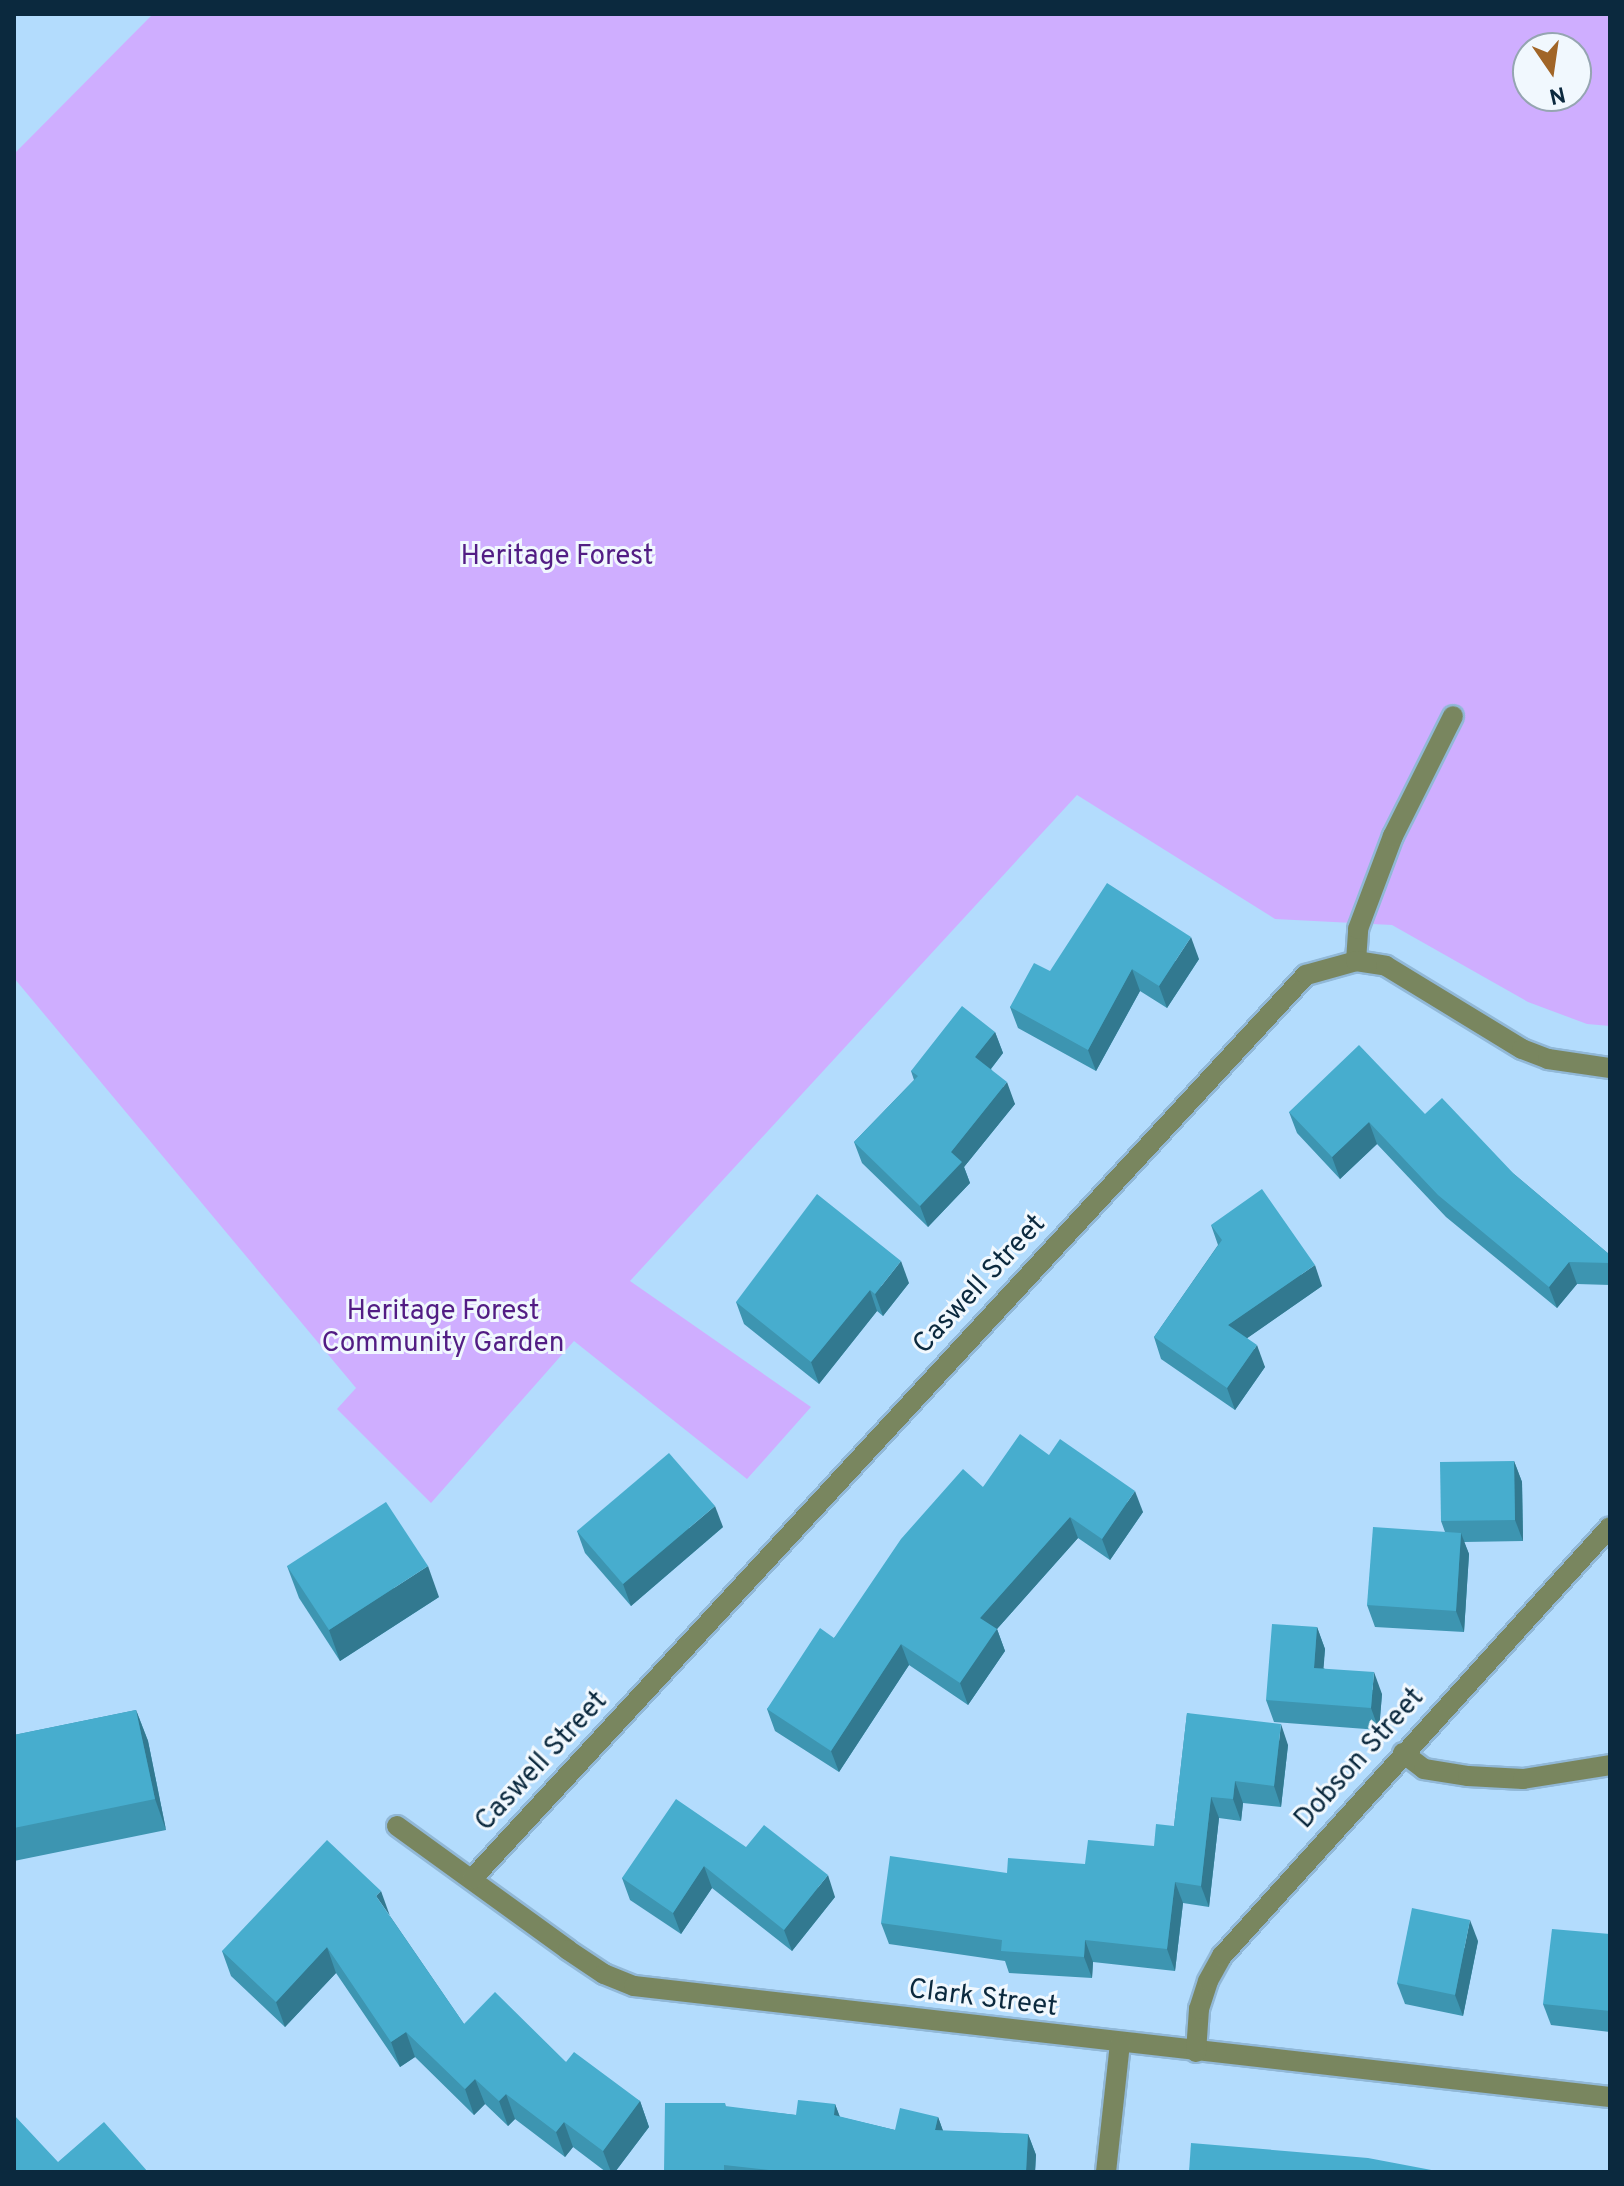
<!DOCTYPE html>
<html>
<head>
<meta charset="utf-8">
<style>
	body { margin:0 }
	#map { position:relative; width:1624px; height:2186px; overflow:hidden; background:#b3dcfd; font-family:Overpass,sans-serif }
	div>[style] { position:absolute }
	.green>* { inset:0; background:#cfaeff }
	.roads { filter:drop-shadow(2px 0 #91b8d7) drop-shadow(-2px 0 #91b8d7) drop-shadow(0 2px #91b8d7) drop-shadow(0 -2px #91b8d7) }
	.minor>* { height:20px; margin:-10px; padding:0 10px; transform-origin:10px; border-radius:10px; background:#79865f }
	.wall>* { inset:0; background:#3d95b1 }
	.shaded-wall>* { inset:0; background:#327990 }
	.building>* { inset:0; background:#47adce }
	span { translate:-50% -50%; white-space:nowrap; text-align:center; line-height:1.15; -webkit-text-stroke:6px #f1f8fe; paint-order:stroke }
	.park-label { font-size:28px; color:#521d84 }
	.street-label { font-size:28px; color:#0b293e }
	.frame { position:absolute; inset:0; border:16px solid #0b293e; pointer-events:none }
	.north { position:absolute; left:1512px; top:32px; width:80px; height:80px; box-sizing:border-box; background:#f1f8fe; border:2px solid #95a5b1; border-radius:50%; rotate:167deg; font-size:22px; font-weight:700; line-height:32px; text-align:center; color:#0b293e }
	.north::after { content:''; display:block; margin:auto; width:28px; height:36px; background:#a16527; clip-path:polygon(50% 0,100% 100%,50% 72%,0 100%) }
</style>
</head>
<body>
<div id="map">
	<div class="green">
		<i style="clip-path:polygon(evenodd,153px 14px,1610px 14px,1610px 1026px,1587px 1024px,1528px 1002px,1392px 925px,1275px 919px,1077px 795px,630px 1281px,811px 1407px,747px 1479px,574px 1341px,431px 1503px,337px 1409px,356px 1388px,14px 978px,14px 154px,153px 14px,1528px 48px,1576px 48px,1576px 96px,1528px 96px,1528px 48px)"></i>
	</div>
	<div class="roads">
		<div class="minor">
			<i style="left:1356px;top:961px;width:32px;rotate:-86deg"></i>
			<i style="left:1358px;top:929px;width:99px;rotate:-69.4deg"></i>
			<i style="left:1393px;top:836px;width:134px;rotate:-63.4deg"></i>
			<i style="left:1403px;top:1753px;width:26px;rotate:37deg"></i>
			<i style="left:1424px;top:1769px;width:45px;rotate:9deg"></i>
			<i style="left:1468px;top:1776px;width:55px;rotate:3.1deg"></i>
			<i style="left:1523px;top:1779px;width:88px;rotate:-9.1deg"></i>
			<i style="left:397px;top:1826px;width:211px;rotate:35.9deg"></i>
			<i style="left:568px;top:1950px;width:43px;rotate:33.7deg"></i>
			<i style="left:604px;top:1974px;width:32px;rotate:22deg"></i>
			<i style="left:634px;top:1986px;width:982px;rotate:6.49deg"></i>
			<i style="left:472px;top:1879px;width:1230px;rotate:-47.31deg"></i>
			<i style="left:1306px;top:975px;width:52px;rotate:-15.6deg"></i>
			<i style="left:1356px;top:961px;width:30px;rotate:9deg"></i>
			<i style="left:1386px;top:966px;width:159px;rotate:31.4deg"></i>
			<i style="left:1522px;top:1049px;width:28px;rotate:21deg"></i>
			<i style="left:1548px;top:1059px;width:63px;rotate:8.3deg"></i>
			<i style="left:1196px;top:2052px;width:43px;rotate:-86deg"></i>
			<i style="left:1199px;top:2009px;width:29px;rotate:-72deg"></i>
			<i style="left:1208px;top:1981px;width:29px;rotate:-61deg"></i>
			<i style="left:1222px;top:1956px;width:578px;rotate:-47.87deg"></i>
			<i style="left:1106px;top:2172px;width:130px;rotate:-83.8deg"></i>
		</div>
	</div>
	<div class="wall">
		<i style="clip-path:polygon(1199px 959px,1167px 1008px,1140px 991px,1096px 1071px,1018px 1028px,1010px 1007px,1050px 971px)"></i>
		<i style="clip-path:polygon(995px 1032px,1003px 1053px,991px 1069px,1015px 1104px,964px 1167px,970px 1183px,928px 1227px,862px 1163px,854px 1142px,914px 1080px,911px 1071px)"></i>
		<i style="clip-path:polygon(1289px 1112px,1425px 1114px,1514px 1174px,1610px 1255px,1610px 1285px,1577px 1284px,1557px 1308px,1446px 1217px,1377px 1144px,1340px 1179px,1297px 1133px)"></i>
		<i style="clip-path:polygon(1211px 1225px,1322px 1286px,1247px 1338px,1265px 1367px,1235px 1410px,1161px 1359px,1154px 1337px,1218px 1245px)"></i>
		<i style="clip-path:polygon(909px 1283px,883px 1316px,877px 1311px,819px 1384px,744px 1324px,736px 1302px)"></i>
		<i style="clip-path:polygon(1049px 1455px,1143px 1512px,1110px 1560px,1078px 1538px,997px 1629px,1005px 1651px,968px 1705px,909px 1665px,839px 1772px,775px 1731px,767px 1709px,834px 1638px,983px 1487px)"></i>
		<i style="clip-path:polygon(1514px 1461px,1522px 1482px,1523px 1541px,1464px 1542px,1469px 1554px,1464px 1632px,1375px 1627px,1367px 1605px,1445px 1532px,1441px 1521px)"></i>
		<i style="clip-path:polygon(723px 1527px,631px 1606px,585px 1553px,577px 1531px)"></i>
		<i style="clip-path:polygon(287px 1566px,439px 1597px,340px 1661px,299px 1598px)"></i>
		<i style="clip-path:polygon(1317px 1627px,1325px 1649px,1323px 1668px,1382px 1694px,1379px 1730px,1274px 1722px,1266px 1700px)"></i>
		<i style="clip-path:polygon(136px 1710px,148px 1741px,166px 1830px,14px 1861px,14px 1735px)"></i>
		<i style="clip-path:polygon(1187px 1713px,1288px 1745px,1281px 1807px,1243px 1803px,1241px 1821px,1219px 1818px,1209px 1907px,1183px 1903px,1175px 1971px,1093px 1962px,1092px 1978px,1009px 1973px,1005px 1961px,889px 1944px,881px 1923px,1007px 1873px,1085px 1864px,1154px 1846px,1174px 1826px)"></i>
		<i style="clip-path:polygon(746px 1847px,835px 1897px,792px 1951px,712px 1888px,681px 1934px,630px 1900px,622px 1878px)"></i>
		<i style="clip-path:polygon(390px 1916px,464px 2024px,566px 2062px,640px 2101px,649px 2127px,615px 2172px,606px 2172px,573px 2147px,565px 2157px,515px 2119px,508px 2126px,485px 2104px,474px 2115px,415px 2057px,400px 2067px,336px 1973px,285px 2027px,231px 1976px,222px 1951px)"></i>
		<i style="clip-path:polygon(1610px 1934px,1610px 2032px,1551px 2025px,1543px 2004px)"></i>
		<i style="clip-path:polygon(1478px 1941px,1463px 2016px,1405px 2004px,1397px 1983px)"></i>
		<i style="clip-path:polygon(725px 2103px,726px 2107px,796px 2115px,835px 2104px,840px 2117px,895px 2130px,938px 2117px,943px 2131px,1028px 2134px,1036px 2155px,1035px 2172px,664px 2172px)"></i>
	</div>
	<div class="shaded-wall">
		<i style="clip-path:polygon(1191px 937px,1199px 959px,1167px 1008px,1159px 986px)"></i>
		<i style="clip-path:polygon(1132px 969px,1140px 991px,1096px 1071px,1088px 1050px)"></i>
		<i style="clip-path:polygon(995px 1032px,1003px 1053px,983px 1079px,975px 1057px)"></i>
		<i style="clip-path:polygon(1007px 1082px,1015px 1104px,964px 1167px,970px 1183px,928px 1227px,920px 1206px,951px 1152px)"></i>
		<i style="clip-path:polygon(1369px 1122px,1377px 1144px,1340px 1179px,1332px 1157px)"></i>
		<i style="clip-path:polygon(901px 1261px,909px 1283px,883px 1316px,875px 1294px)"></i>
		<i style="clip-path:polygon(1569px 1262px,1577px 1284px,1557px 1308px,1549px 1287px)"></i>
		<i style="clip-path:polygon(1315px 1265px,1322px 1286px,1236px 1346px,1228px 1325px)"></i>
		<i style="clip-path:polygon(870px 1290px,877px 1311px,819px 1384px,811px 1362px)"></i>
		<i style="clip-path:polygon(1257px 1345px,1265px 1367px,1235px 1410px,1227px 1388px)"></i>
		<i style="clip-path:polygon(1514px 1461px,1522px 1482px,1523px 1541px,1515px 1520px)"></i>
		<i style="clip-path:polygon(1135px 1491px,1143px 1512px,1110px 1560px,1102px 1539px)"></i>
		<i style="clip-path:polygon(715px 1506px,723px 1527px,631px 1606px,623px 1584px)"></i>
		<i style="clip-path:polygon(1070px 1517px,1078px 1538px,997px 1629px,1005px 1651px,968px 1705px,960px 1683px,980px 1618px)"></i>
		<i style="clip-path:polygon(1461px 1533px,1469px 1554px,1464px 1632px,1456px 1611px)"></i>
		<i style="clip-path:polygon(428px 1566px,439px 1597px,340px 1661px,329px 1630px)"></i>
		<i style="clip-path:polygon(1317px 1627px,1325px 1649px,1322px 1689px,1314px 1668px)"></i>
		<i style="clip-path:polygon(901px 1644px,909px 1665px,839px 1772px,831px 1751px)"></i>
		<i style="clip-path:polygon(1374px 1672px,1382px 1694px,1379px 1730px,1371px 1708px)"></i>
		<i style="clip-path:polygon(136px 1710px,148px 1741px,166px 1830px,155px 1799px)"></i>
		<i style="clip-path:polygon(1281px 1724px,1288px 1745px,1281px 1807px,1274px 1786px)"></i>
		<i style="clip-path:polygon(1235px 1781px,1243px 1803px,1241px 1821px,1233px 1799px)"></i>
		<i style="clip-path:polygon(1211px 1797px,1219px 1818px,1209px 1907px,1201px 1886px)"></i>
		<i style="clip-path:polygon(704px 1866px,712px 1888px,681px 1934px,673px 1913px)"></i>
		<i style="clip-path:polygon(828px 1875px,835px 1897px,792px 1951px,784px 1930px)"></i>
		<i style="clip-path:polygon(1175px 1882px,1183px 1903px,1175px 1971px,1167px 1949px)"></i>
		<i style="clip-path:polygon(381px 1891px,390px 1916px,376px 1896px)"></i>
		<i style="clip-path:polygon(1470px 1920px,1478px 1941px,1463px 2016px,1455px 1995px)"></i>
		<i style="clip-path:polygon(1085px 1940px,1093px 1962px,1092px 1978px,1084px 1957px)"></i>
		<i style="clip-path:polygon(327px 1947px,336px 1973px,285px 2027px,276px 2002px)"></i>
		<i style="clip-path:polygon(406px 2032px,415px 2057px,400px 2067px,391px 2042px)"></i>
		<i style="clip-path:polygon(475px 2079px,485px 2104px,474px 2115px,465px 2089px)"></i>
		<i style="clip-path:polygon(506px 2094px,515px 2119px,508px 2126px,499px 2101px)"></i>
		<i style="clip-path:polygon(640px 2101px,649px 2127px,615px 2172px,611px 2172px,603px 2151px)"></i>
		<i style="clip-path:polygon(835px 2104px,843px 2126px,834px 2115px)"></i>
		<i style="clip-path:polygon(938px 2117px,946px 2139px,935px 2130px)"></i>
		<i style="clip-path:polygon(564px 2122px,573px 2147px,565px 2157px,556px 2132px)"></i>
		<i style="clip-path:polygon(1028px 2134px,1036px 2155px,1035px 2172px,1026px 2172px)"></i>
	</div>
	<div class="building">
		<i style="clip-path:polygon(1107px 883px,1191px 937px,1159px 986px,1132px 969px,1088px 1050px,1010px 1007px,1034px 963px,1050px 971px)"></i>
		<i style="clip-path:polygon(962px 1006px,995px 1032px,975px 1057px,1007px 1082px,951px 1152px,962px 1162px,920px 1206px,854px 1142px,918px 1076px,911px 1071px)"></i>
		<i style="clip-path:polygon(1359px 1045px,1425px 1114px,1442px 1098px,1514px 1174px,1610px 1255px,1610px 1263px,1569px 1262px,1549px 1287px,1438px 1195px,1369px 1122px,1332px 1157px,1289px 1112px)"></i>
		<i style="clip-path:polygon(1262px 1189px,1315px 1265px,1228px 1325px,1257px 1345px,1227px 1388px,1154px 1337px,1222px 1240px,1211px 1225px)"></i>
		<i style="clip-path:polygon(817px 1194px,901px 1261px,875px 1294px,870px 1290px,811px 1362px,736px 1302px)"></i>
		<i style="clip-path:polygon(1020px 1434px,1049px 1455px,1060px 1439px,1135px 1491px,1102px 1539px,1070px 1517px,980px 1618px,997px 1629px,960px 1683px,901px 1644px,831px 1751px,767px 1709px,820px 1628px,834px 1638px,901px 1539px,963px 1469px,983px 1487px)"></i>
		<i style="clip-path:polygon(669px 1453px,715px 1506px,623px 1584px,577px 1531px)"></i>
		<i style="clip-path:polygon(1514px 1461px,1515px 1520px,1441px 1521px,1440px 1462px)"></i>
		<i style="clip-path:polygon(386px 1502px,428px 1566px,329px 1630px,287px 1566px)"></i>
		<i style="clip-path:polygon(1373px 1527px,1461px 1533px,1456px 1611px,1367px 1605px)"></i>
		<i style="clip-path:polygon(1272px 1624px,1317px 1627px,1314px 1668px,1374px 1672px,1371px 1708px,1266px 1700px)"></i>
		<i style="clip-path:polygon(136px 1710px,155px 1799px,14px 1828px,14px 1735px)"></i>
		<i style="clip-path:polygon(1187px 1713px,1281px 1724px,1274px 1786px,1235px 1781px,1233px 1799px,1211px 1797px,1201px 1886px,1175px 1882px,1167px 1949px,1085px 1940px,1084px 1957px,1001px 1951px,1002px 1940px,881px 1923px,890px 1856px,1007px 1873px,1008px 1858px,1085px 1864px,1088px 1840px,1154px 1846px,1156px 1824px,1174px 1826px)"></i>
		<i style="clip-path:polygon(676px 1799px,746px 1847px,764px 1825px,828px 1875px,784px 1930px,704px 1866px,673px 1913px,622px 1878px)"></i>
		<i style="clip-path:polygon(327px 1840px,381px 1891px,376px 1896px,464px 2024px,495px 1992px,566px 2062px,574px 2052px,640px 2101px,603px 2151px,564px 2122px,556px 2132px,506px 2094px,499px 2101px,475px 2079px,465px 2089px,406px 2032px,391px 2042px,327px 1947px,276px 2002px,222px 1951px)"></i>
		<i style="clip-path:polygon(1412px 1908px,1470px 1920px,1455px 1995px,1397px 1983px)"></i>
		<i style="clip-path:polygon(1552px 1929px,1610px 1934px,1610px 2011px,1543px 2004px)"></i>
		<i style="clip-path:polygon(798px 2100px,835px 2104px,834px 2115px,895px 2130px,900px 2108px,938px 2117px,935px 2130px,1028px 2134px,1026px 2172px,835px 2172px,827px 2170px,827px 2172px,787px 2172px,724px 2165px,724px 2172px,664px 2172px,665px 2103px,725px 2103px,725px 2106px,796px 2115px)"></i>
		<i style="clip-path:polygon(14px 2115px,58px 2162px,104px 2122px,148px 2172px,14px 2172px)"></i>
		<i style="clip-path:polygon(1191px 2143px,1368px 2158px,1442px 2172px,1189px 2172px)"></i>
	</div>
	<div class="park-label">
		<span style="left:557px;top:557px">Heritage Forest</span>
		<span style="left:443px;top:1328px">Heritage Forest<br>Community Garden</span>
	</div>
	<div class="street-label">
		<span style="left:980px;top:1285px;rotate:-47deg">Caswell Street</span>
		<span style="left:1360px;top:1759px;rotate:-48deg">Dobson Street</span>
		<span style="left:542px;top:1762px;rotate:-47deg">Caswell Street</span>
		<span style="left:983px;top:1999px;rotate:7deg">Clark Street</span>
	</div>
	<div class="frame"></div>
	<div class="north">N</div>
</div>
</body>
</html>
